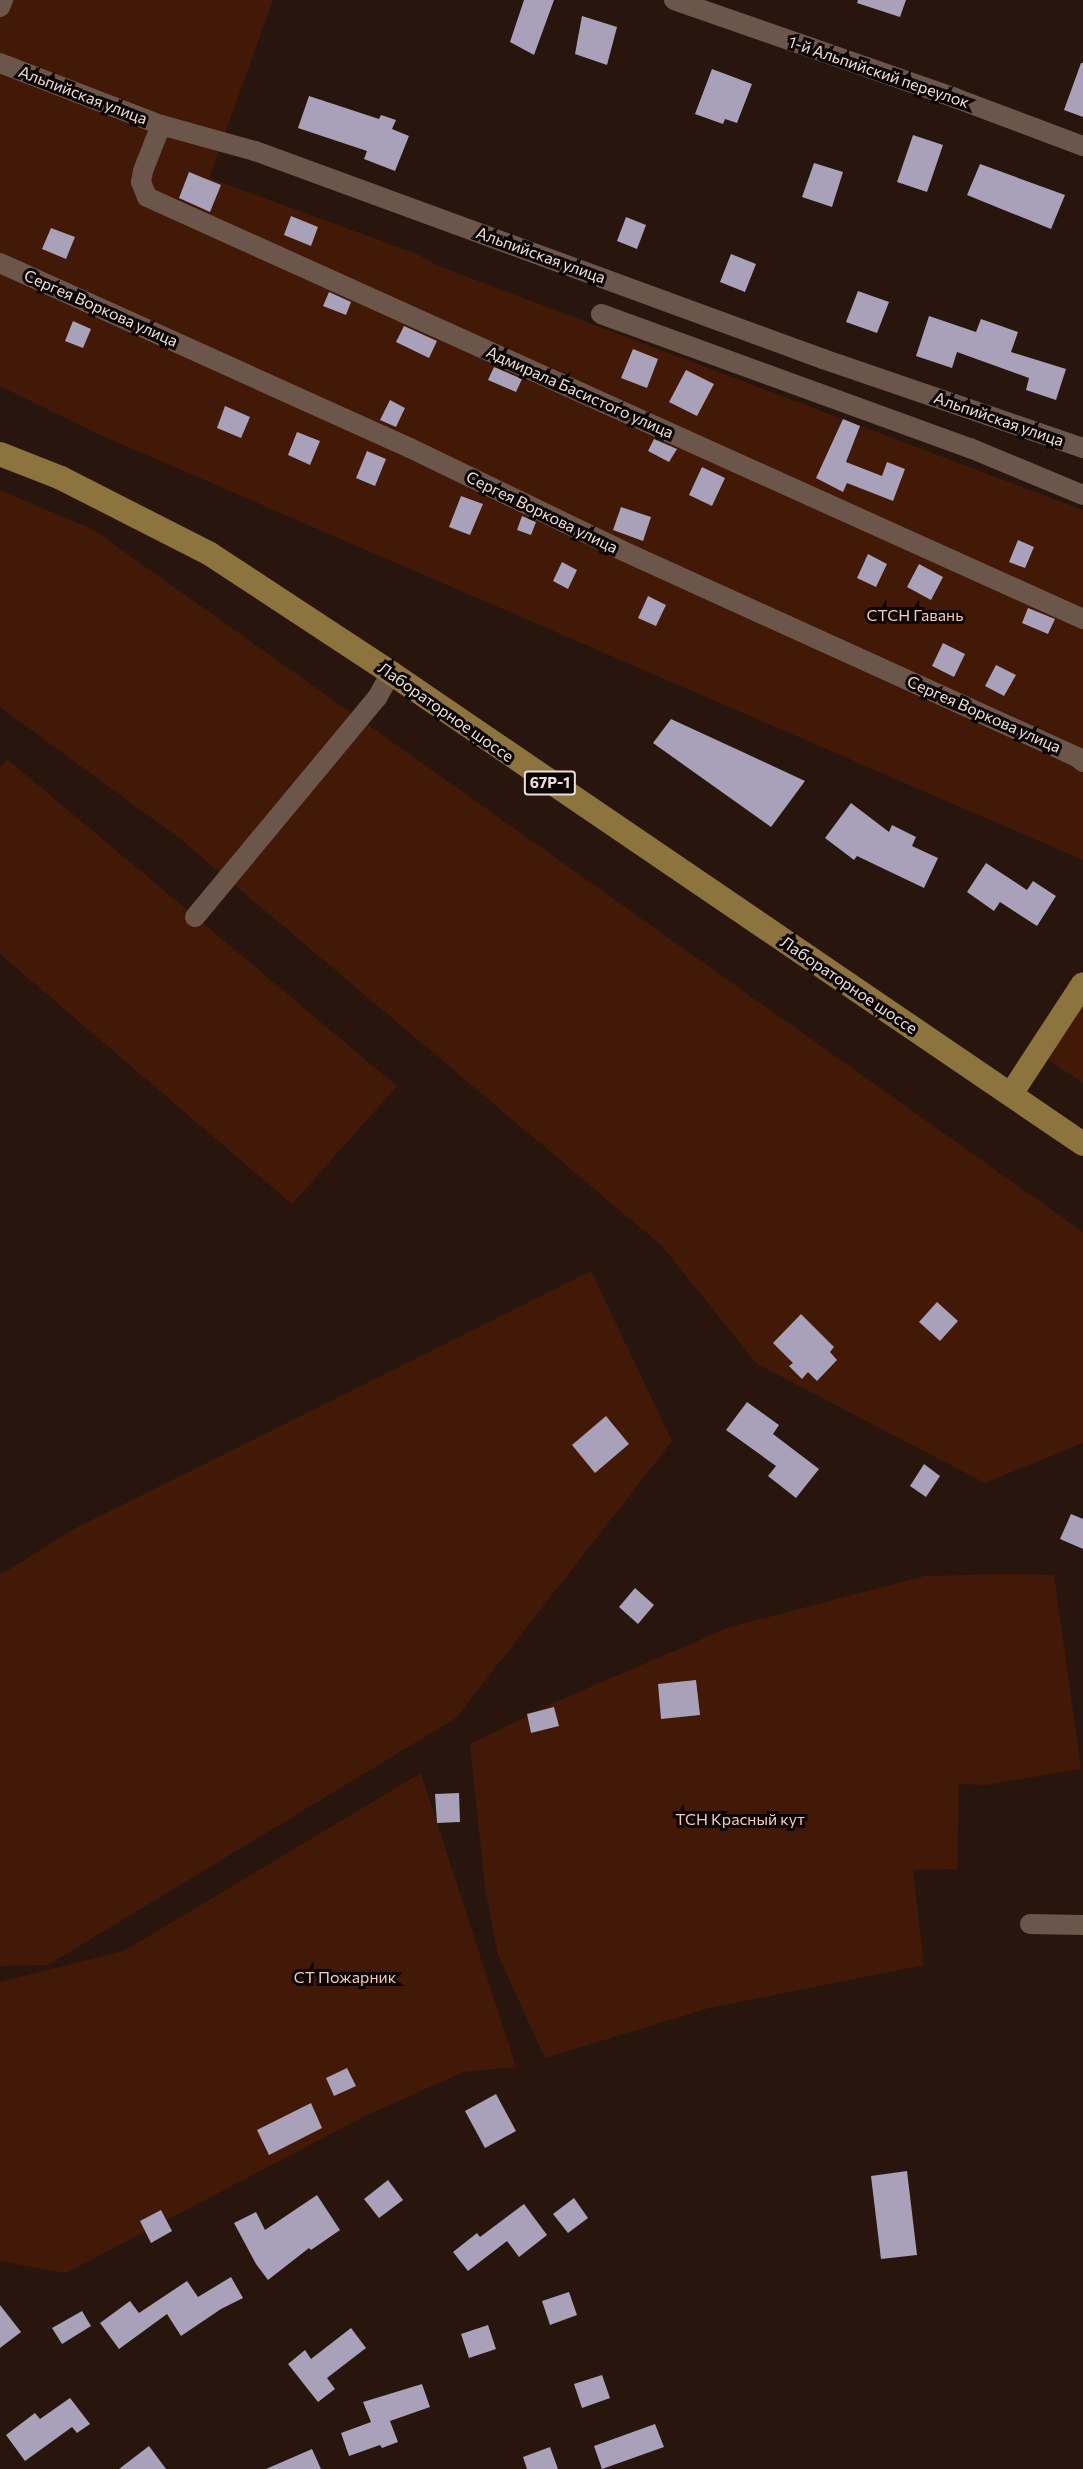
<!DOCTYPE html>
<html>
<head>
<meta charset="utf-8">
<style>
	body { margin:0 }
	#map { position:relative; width:1083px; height:2469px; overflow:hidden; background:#28160e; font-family:Commissioner,sans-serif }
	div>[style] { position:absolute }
	.green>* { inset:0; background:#411906 }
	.building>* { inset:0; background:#a8a1b9 }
	.minor>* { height:20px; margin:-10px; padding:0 10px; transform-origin:10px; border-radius:10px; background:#6c564c }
	.major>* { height:24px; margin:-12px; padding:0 12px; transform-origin:12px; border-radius:12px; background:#8d733e }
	span { translate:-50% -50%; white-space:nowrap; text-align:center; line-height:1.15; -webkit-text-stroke:6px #0b0403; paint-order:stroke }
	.shield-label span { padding:2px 4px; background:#0b0403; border:2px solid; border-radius:4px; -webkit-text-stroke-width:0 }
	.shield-label { font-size:15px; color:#ecdfd9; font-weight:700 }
	.street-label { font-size:16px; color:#ecdfd9 }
	.park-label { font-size:16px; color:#f8ccb9 }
</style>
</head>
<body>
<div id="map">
	<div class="green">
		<i style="clip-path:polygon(0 0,273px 0,209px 178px,417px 254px,436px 265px,1083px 510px,1083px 860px,98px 434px,0 386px)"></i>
		<i style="clip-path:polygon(0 490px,92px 529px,1083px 1232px,1083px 1443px,985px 1483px,757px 1364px,662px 1246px,179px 838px,0 707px)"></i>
		<i style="clip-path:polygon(7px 759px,397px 1086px,292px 1204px,0 954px,0 768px)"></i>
		<i style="clip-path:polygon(1083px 994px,1083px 1083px,1043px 1056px)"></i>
		<i style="clip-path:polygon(591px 1271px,672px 1441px,456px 1718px,48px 1965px,0 1966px,0 1575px,74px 1529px)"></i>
		<i style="clip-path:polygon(1006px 1574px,1054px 1575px,1081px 1769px,986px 1785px,959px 1784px,957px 1869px,913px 1870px,924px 1965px,709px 2008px,545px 2058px,498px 1955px,485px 1888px,470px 1744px,560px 1700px,730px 1627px,925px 1576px)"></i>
		<i style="clip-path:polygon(421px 1773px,516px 2067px,463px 2072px,363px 2117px,66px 2273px,0 2261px,0 1982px,124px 1951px)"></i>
	</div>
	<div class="building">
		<i style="clip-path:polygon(524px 0,554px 0,534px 55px,510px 42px)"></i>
		<i style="clip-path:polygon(858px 0,906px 0,900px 17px,857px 3px)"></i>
		<i style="clip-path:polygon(582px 16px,617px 27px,607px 65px,575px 54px)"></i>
		<i style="clip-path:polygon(1081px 63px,1083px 63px,1083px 117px,1064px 110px)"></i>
		<i style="clip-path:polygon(712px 69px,752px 84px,737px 123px,725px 119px,723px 124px,695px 114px)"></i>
		<i style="clip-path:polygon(309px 96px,379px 119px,381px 115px,396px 120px,392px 129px,409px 136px,395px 171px,364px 159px,367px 151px,298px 128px)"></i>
		<i style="clip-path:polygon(913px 135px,943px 145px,927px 192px,897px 182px)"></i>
		<i style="clip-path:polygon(814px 163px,843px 172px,832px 207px,802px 197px)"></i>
		<i style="clip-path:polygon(980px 164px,1065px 195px,1051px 229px,967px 195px)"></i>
		<i style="clip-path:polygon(189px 172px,221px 185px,210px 212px,179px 198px)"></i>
		<i style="clip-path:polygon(291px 216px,318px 227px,311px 246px,284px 235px)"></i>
		<i style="clip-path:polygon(626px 217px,646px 225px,637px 249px,617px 241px)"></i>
		<i style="clip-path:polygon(51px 228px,75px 237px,66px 259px,42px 249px)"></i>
		<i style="clip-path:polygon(731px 254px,756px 264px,745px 292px,720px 282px)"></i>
		<i style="clip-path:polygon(858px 291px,889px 302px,877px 333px,846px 322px)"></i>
		<i style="clip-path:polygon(329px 292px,351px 302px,346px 315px,323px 306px)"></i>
		<i style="clip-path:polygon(929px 316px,976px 332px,981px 319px,1018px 332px,1011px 352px,1066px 369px,1056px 400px,1026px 390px,1029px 378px,957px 352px,952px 368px,916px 356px)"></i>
		<i style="clip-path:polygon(73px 321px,91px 329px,83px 348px,65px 341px)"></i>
		<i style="clip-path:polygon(404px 326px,437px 341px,429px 358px,396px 342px)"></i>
		<i style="clip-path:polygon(633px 349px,658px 359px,647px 388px,621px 378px)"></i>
		<i style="clip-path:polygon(494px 367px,522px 379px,516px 392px,488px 380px)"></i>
		<i style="clip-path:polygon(686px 370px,714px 384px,697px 416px,669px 402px)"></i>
		<i style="clip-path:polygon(390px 400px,405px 408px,396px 427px,380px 420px)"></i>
		<i style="clip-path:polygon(225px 406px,250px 417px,241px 438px,217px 428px)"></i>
		<i style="clip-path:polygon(843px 419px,860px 426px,846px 462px,882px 476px,887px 462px,905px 469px,893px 501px,847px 483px,843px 492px,816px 478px)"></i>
		<i style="clip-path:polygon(297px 432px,320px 441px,310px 465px,288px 455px)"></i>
		<i style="clip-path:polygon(654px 439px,677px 449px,669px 462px,648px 451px)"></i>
		<i style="clip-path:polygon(367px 451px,386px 459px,375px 486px,356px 478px)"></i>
		<i style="clip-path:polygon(702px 467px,725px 478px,712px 506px,689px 495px)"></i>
		<i style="clip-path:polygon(461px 496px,483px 504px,470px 535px,449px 527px)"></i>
		<i style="clip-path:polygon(621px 507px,651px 517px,643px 541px,613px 530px)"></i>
		<i style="clip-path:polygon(522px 516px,536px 522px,531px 535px,517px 530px)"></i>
		<i style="clip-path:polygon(1018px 540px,1034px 547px,1025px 568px,1009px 562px)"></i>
		<i style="clip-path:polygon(868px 554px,887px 564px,876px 587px,857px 578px)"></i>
		<i style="clip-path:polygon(562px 562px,577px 570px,568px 589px,553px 581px)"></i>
		<i style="clip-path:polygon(919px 564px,943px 577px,931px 600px,907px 587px)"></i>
		<i style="clip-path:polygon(648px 596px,666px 605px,656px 626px,638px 618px)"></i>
		<i style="clip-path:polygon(1028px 608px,1055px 619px,1048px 634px,1022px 623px)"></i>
		<i style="clip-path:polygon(943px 643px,965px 654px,954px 677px,932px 666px)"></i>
		<i style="clip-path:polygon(996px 665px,1016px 675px,1004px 696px,985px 686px)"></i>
		<i style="clip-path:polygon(671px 719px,747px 754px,805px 781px,771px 827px,653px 743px)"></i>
		<i style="clip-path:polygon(851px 803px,889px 832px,892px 825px,916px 837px,912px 846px,938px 858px,924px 888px,857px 856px,854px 860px,825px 838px)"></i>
		<i style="clip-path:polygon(986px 863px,1027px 890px,1033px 881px,1056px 896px,1037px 926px,1000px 902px,994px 911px,967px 892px)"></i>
		<i style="clip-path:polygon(937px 1302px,958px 1321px,940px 1341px,919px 1322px)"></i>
		<i style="clip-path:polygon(801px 1314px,834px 1347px,830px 1352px,837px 1360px,817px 1381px,808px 1372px,802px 1379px,789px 1366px,793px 1363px,773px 1343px)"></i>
		<i style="clip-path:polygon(747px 1402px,779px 1425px,773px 1434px,819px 1469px,796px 1498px,768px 1476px,776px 1466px,726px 1430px)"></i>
		<i style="clip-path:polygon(606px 1416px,629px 1444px,595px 1473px,572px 1445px)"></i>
		<i style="clip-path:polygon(924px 1464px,940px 1476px,926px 1497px,910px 1486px)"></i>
		<i style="clip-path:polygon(1071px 1514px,1083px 1519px,1083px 1549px,1060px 1539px)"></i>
		<i style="clip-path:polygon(635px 1588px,654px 1605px,638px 1624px,619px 1607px)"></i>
		<i style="clip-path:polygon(696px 1680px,700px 1715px,661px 1719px,658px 1684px)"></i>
		<i style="clip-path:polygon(554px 1707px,559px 1726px,531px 1733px,527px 1714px)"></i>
		<i style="clip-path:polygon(459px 1793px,460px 1822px,437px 1823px,435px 1794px)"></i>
		<i style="clip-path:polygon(347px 2068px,356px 2086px,334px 2096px,326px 2078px)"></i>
		<i style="clip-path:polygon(496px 2094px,516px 2131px,485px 2148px,465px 2111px)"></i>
		<i style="clip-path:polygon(311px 2103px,322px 2128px,269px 2155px,257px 2130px)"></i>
		<i style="clip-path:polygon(907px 2171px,917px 2255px,881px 2259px,871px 2176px)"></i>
		<i style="clip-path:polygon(388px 2180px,403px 2200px,379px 2218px,364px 2199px)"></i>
		<i style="clip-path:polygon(317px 2195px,340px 2230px,311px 2250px,309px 2248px,268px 2280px,256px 2264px,234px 2223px,256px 2212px,265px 2230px)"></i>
		<i style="clip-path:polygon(574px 2198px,588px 2218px,568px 2233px,553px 2214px)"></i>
		<i style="clip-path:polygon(524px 2204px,547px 2235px,519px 2257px,507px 2241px,468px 2271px,453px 2252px,477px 2233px,480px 2237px)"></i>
		<i style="clip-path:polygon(161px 2210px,172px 2231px,151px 2243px,140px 2221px)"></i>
		<i style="clip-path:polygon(231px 2277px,243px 2298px,221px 2309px,181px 2336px,167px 2314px,119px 2349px,100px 2323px,130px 2301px,139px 2313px,187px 2281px,198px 2297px)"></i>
		<i style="clip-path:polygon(569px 2292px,577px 2315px,550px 2325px,542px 2301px)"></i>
		<i style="clip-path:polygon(0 2305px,21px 2332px,0 2348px)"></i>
		<i style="clip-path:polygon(82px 2311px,91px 2326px,62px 2344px,52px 2328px)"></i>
		<i style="clip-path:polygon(488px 2325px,496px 2349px,469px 2358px,461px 2334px)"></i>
		<i style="clip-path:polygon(351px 2328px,366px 2348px,327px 2378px,335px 2389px,318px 2402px,288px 2364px,305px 2350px,311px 2359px)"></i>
		<i style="clip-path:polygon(602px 2375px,610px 2398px,582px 2408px,574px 2384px)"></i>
		<i style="clip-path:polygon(422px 2384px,430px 2407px,390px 2421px,398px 2442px,382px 2448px,380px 2445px,349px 2456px,341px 2433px,371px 2422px,363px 2402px)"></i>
		<i style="clip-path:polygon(70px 2398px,90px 2424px,77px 2433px,72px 2427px,25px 2461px,6px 2435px,35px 2413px,40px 2419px)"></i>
		<i style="clip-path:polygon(655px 2424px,664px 2447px,602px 2469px,594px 2446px)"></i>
		<i style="clip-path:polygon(149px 2446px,166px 2469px,119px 2469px)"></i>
		<i style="clip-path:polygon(550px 2447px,558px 2469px,527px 2469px,523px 2457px)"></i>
		<i style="clip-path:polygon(312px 2449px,321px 2469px,266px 2469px)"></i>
	</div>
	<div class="minor">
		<i style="left:674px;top:0;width:298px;rotate:19.2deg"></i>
		<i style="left:955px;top:98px;width:137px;rotate:20.6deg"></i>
		<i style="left:0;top:7px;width:8px;rotate:-67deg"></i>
		<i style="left:0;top:63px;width:173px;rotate:21.1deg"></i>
		<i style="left:161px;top:125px;width:98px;rotate:15.5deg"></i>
		<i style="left:255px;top:151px;width:605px;rotate:20.11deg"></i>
		<i style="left:823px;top:359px;width:275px;rotate:18.9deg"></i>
		<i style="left:161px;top:125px;width:49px;rotate:111.4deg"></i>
		<i style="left:143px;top:171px;width:11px;rotate:100deg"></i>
		<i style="left:141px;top:182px;width:16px;rotate:68deg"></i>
		<i style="left:147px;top:197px;width:1027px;rotate:24.27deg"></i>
		<i style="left:0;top:263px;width:450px;rotate:24.3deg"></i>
		<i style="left:410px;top:448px;width:234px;rotate:25.8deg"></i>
		<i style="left:621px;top:550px;width:501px;rotate:24.42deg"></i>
		<i style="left:1077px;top:757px;width:8px;rotate:40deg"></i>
		<i style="left:601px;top:314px;width:393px;rotate:20deg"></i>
		<i style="left:970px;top:448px;width:122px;rotate:22.6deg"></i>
		<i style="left:195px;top:917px;width:285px;rotate:-50.3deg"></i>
		<i style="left:377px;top:698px;width:29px;rotate:-61deg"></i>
		<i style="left:1030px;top:1924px;width:53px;rotate:1.1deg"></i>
	</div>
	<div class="major">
		<i style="left:0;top:454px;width:66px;rotate:21.5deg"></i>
		<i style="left:61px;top:478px;width:167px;rotate:27deg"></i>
		<i style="left:210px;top:554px;width:217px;rotate:33.3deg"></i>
		<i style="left:391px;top:673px;width:837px;rotate:34.24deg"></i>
		<i style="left:1011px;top:1094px;width:131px;rotate:-56.8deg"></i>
	</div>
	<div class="shield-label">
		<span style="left:550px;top:783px">67Р-1</span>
	</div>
	<div class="street-label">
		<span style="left:879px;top:72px;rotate:19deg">1-й Альпийский переулок</span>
		<span style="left:83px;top:95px;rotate:21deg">Альпийская улица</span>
		<span style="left:541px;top:255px;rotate:20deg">Альпийская улица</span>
		<span style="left:101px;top:308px;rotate:24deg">Сергея Воркова улица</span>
		<span style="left:580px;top:392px;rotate:24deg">Адмирала Басистого улица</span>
		<span style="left:999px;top:419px;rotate:19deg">Альпийская улица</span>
		<span style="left:542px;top:512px;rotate:26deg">Сергея Воркова улица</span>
		<span style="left:446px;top:712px;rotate:35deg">Лабораторное шоссе</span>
		<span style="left:984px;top:714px;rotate:24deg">Сергея Воркова улица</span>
		<span style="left:849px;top:985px;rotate:34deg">Лабораторное шоссе</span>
	</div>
	<div class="park-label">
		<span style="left:915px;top:615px">СТСН Гавань</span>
		<span style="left:740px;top:1819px">ТСН Красный кут</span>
		<span style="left:345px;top:1977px">СТ Пожарник</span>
	</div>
</div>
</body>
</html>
